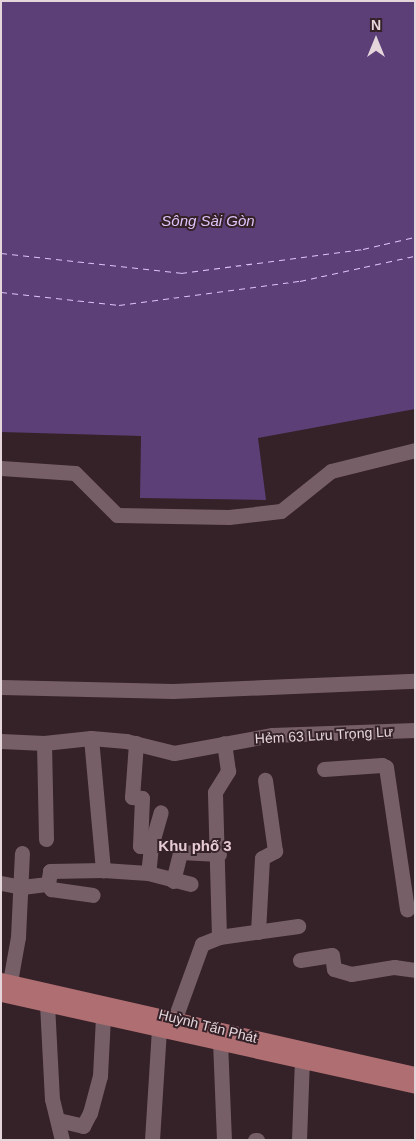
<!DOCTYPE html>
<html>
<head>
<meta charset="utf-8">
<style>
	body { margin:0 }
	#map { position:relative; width:416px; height:1141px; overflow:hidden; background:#352128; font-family:Arial,sans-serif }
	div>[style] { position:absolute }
	.water>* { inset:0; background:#5c3f77 }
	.ferry>* { height:1px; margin-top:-0.5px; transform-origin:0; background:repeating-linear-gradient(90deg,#ddc4f8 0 6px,transparent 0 11px) }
	.minor>* { height:15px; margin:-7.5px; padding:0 7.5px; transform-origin:7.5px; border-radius:7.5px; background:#775f67 }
	.major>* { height:15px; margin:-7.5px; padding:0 7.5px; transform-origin:7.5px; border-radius:7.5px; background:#af6f72 }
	span { translate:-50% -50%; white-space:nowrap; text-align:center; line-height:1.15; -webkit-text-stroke:4px #352128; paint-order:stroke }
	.street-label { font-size:14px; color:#e4d6db }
	.water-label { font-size:15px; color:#ddc4f8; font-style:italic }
	.neighbourhood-label { font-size:15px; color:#e7cbd4; font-weight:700 }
	.frame { position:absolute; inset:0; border:2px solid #e4d6db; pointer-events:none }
	.north { position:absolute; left:351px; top:15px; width:50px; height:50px; -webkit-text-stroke:4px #352128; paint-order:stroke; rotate:0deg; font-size:14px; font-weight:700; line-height:20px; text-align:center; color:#e4d6db }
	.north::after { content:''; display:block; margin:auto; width:18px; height:22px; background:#e4d6db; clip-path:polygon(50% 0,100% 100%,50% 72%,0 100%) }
</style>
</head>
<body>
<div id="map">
	<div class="water">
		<i style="clip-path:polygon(1px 1px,415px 1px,415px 409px,258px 438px,266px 500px,140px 498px,141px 436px,1px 432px)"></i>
	</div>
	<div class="ferry">
		<i style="left:1px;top:253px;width:181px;rotate:6.3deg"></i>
		<i style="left:181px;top:273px;width:184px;rotate:-7.5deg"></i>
		<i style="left:363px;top:249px;width:53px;rotate:-13deg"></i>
		<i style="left:1px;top:292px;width:119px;rotate:6.3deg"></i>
		<i style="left:119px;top:305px;width:183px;rotate:-7.6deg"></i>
		<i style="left:300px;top:281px;width:118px;rotate:-12.3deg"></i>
	</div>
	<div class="minor">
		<i style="left:1px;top:468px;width:74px;rotate:3.9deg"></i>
		<i style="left:75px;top:473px;width:59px;rotate:45deg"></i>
		<i style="left:117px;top:515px;width:112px;rotate:1deg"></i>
		<i style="left:229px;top:517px;width:52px;rotate:-6.6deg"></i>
		<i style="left:281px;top:511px;width:64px;rotate:-38.7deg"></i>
		<i style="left:331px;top:471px;width:87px;rotate:-14deg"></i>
		<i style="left:1px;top:687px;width:172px;rotate:1.3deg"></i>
		<i style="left:173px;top:691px;width:242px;rotate:-2.4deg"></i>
		<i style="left:91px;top:738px;width:133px;rotate:84.8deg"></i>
		<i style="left:1px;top:741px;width:43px;rotate:2.7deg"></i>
		<i style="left:44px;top:743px;width:47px;rotate:-6.1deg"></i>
		<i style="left:91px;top:738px;width:35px;rotate:5deg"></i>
		<i style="left:126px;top:741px;width:49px;rotate:14deg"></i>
		<i style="left:174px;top:753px;width:100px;rotate:-10.4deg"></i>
		<i style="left:272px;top:735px;width:143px;rotate:-2deg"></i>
		<i style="left:44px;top:743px;width:96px;rotate:88.8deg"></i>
		<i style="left:136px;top:743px;width:54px;rotate:94.2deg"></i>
		<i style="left:132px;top:797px;width:10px;rotate:6deg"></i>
		<i style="left:142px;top:798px;width:48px;rotate:92.4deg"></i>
		<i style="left:140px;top:846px;width:11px"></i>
		<i style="left:151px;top:846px;width:27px;rotate:96deg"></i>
		<i style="left:324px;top:769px;width:58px;rotate:-3.9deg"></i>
		<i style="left:382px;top:765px;width:4px;rotate:27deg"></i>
		<i style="left:386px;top:767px;width:144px;rotate:81.6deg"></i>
		<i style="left:151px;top:846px;width:35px;rotate:-74deg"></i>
		<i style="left:173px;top:881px;width:30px;rotate:-76deg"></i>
		<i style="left:180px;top:852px;width:39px;rotate:3deg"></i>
		<i style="left:1px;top:883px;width:21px;rotate:11deg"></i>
		<i style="left:22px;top:887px;width:26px;rotate:-7deg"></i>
		<i style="left:48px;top:884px;width:13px;rotate:-81deg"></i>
		<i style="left:50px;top:871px;width:53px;rotate:-1.1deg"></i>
		<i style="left:103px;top:870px;width:45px;rotate:3.8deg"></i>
		<i style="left:148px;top:873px;width:44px;rotate:14.3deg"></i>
		<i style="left:48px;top:884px;width:6px;rotate:59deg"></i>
		<i style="left:51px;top:889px;width:42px;rotate:8.1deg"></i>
		<i style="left:258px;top:932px;width:74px;rotate:-86.9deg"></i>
		<i style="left:262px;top:858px;width:15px;rotate:-28deg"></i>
		<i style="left:275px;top:851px;width:72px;rotate:-98deg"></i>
		<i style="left:219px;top:937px;width:80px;rotate:-7.9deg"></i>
		<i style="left:300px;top:960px;width:32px;rotate:-9deg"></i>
		<i style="left:332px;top:955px;width:14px;rotate:82deg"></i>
		<i style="left:334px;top:969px;width:18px;rotate:16deg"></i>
		<i style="left:351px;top:974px;width:44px;rotate:-9.2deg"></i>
		<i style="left:394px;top:967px;width:21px;rotate:8deg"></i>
		<i style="left:8px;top:993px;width:57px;rotate:-79.9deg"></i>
		<i style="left:18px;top:937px;width:84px;rotate:-87.3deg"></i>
		<i style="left:47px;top:1004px;width:95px;rotate:87deg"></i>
		<i style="left:52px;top:1099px;width:42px;rotate:76.3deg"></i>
		<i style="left:175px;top:1018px;width:79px;rotate:-70deg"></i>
		<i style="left:202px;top:944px;width:18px;rotate:-22deg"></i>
		<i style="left:219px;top:937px;width:145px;rotate:-91.6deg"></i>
		<i style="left:215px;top:792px;width:25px;rotate:-58deg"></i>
		<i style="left:228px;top:771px;width:28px;rotate:-98deg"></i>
		<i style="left:220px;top:1041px;width:99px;rotate:87.7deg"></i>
		<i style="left:58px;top:1120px;width:26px;rotate:13deg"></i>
		<i style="left:83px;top:1126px;width:15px;rotate:-62deg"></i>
		<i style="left:90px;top:1113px;width:38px;rotate:-75deg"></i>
		<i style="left:100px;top:1076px;width:60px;rotate:-87.1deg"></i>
		<i style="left:152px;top:1140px;width:112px;rotate:-86.4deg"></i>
		<i style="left:255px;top:1140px;width:2px"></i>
		<i style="left:299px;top:1140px;width:80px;rotate:-87.9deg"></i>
	</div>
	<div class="major">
		<i style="left:1px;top:980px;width:425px;rotate:12.8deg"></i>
		<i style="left:1px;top:994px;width:424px;rotate:12.5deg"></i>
	</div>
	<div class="street-label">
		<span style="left:324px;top:735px;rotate:-3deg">Hẻm 63 Lưu Trọng Lư</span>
		<span style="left:208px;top:1026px;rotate:14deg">Huỳnh Tấn Phát</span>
	</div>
	<div class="water-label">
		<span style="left:208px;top:221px">Sông Sài Gòn</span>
	</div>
	<div class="neighbourhood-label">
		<span style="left:195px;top:846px">Khu phố 3</span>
	</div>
	<div class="frame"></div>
	<div class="north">N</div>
</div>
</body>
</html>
